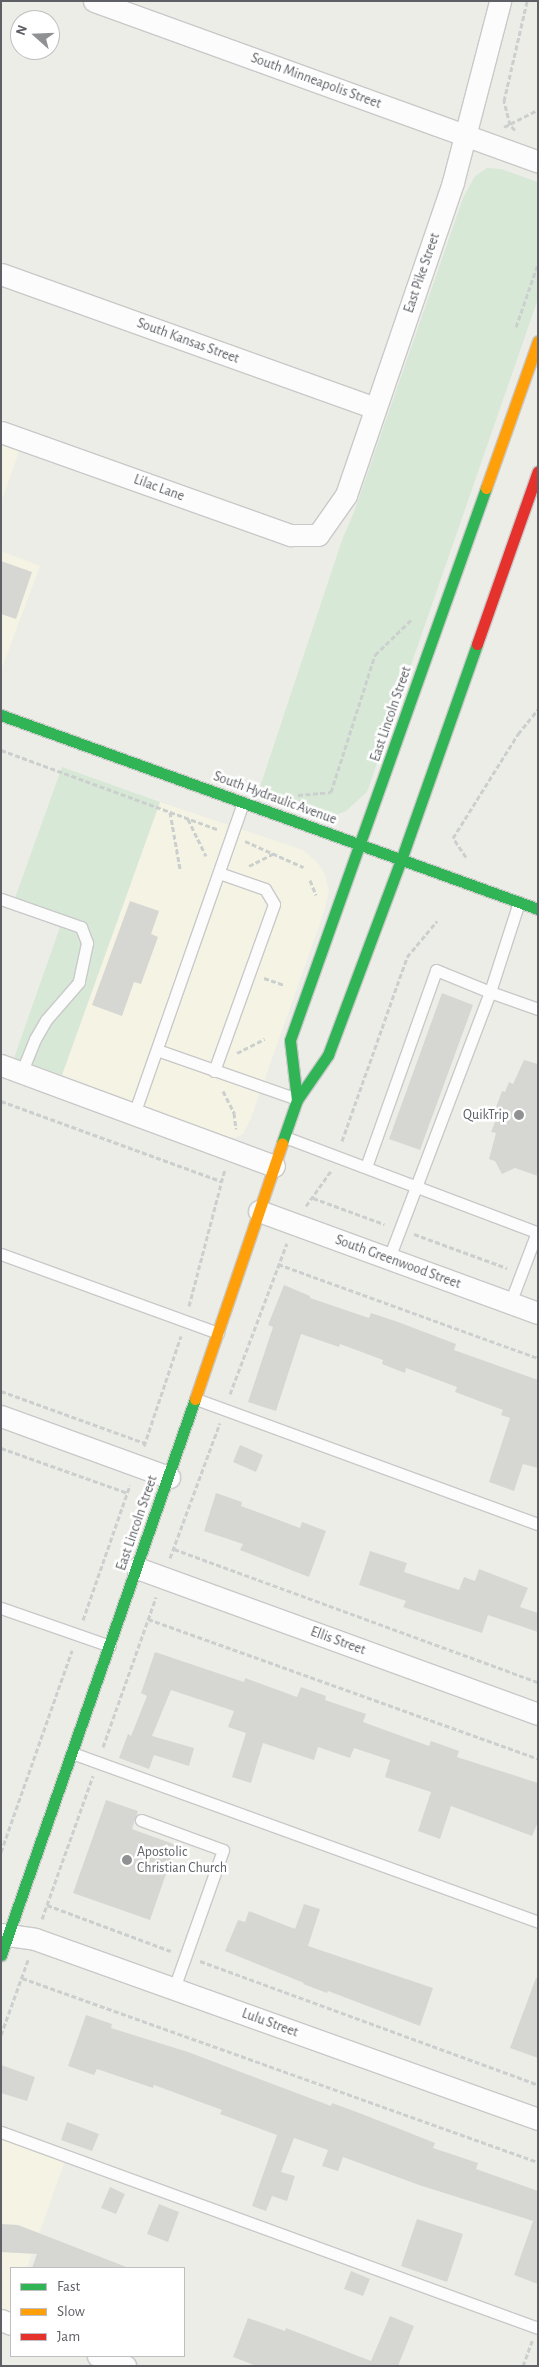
<!DOCTYPE html>
<html>
<head>
<meta charset="utf-8">
<style>
	body { margin:0 }
	#map { position:relative; width:539px; height:2367px; overflow:hidden; background:#edede8; font-family:"Alegreya Sans",sans-serif }
	div>[style] { position:absolute }
	.commercial>* { inset:0; background:#f5f3e3 }
	.green>* { inset:0; background:#d7e8d7 }
	.building>* { inset:0; background:#d6d6d3 }
	.path>* { height:3px; margin-top:-1.5px; transform-origin:0; background:repeating-linear-gradient(90deg,#cbcfce 0 5px,transparent 0 7.5px) }
	.roads { filter:drop-shadow(1px 0 #c9c9c9) drop-shadow(-1px 0 #c9c9c9) drop-shadow(0 1px #c9c9c9) drop-shadow(0 -1px #c9c9c9) }
	.lane>* { height:11px; margin:-5.5px; padding:0 5.5px; transform-origin:5.5px; border-radius:5.5px; background:#fcfcfc }
	.street>* { height:21px; margin:-10.5px; padding:0 10.5px; transform-origin:10.5px; border-radius:10.5px; background:#fcfcfc }
	.fast>* { height:11px; margin:-5.5px; padding:0 5.5px; transform-origin:5.5px; border-radius:5.5px; background:#30b455 }
	.slow>* { height:11px; margin:-5.5px; padding:0 5.5px; transform-origin:5.5px; border-radius:5.5px; background:#ff9f0a }
	.jam>* { height:11px; margin:-5.5px; padding:0 5.5px; transform-origin:5.5px; border-radius:5.5px; background:#e5322d }
	.dots>* { width:14px; height:14px; translate:-50% -50%; box-sizing:border-box; border:2px solid #fff; border-radius:50% }
	span { translate:-50% -50%; white-space:nowrap; text-align:center; line-height:1.15; -webkit-text-stroke:5px #fff; paint-order:stroke }
	.street-label { font-size:14px; color:#5e6065 }
	.poi-label { font-size:14px; color:#5e6065 }
	.right { translate:-100% -50%; text-align:right }
	.left { translate:0 -50%; text-align:left }
	.frame { position:absolute; inset:0; border:2px solid #5e6065; pointer-events:none }
	.legend { position:absolute; left:10px; top:2267px; width:175px; height:90px; box-sizing:border-box; background:#fff; border:1px solid #bfbfc1; margin:0; padding:6px 9px; list-style:none; font-size:15px; color:#5e6065 }
	.legend li { display:flex; align-items:center; gap:10px; height:25px }
	.legend b { width:25px; border:1px solid #bfbfc1 }
	.north { position:absolute; left:10px; top:10px; width:50px; height:50px; box-sizing:border-box; background:#fff; border:1px solid #bfbfc1; border-radius:50%; rotate:290deg; font-size:14px; font-weight:700; line-height:20px; text-align:center; color:#5e6065 }
	.north::after { content:''; display:block; margin:auto; width:18px; height:22px; background:#909193; clip-path:polygon(50% 0,100% 100%,50% 72%,0 100%) }
</style>
</head>
<body>
<div id="map">
	<div class="commercial">
		<i style="clip-path:polygon(1px 419px,27px 429px,1px 502px)"></i>
		<i style="clip-path:polygon(1px 551px,40px 566px,1px 670px)"></i>
		<i style="clip-path:polygon(160px 802px,303px 850px,318px 863px,325px 875px,329px 891px,324px 912px,251px 1118px,243px 1134px,235px 1138px,222px 1136px,62px 1075px)"></i>
		<i style="clip-path:polygon(1px 2127px,68px 2152px,27px 2268px,11px 2268px,11px 2312px,1px 2308px)"></i>
	</div>
	<div class="green">
		<i style="clip-path:polygon(487px 168px,501px 169px,538px 182px,538px 299px,367px 792px,346px 811px,331px 817px,314px 815px,258px 793px,342px 540px,354px 512px,463px 198px,475px 176px)"></i>
		<i style="clip-path:polygon(62px 767px,160px 802px,62px 1075px,14px 1058px,60px 927px,11px 909px)"></i>
	</div>
	<div class="building">
		<i style="clip-path:polygon(1px 561px,32px 572px,16px 619px,1px 614px)"></i>
		<i style="clip-path:polygon(130px 901px,159px 911px,151px 934px,158px 937px,141px 984px,134px 982px,122px 1016px,92px 1005px)"></i>
		<i style="clip-path:polygon(442px 993px,473px 1005px,420px 1150px,389px 1139px)"></i>
		<i style="clip-path:polygon(524px 1060px,538px 1064px,538px 1176px,515px 1168px,502px 1174px,495px 1161px,489px 1159px,496px 1133px,491px 1132px,495px 1122px,491px 1121px,502px 1091px,505px 1092px,509px 1082px,513px 1084px)"></i>
		<i style="clip-path:polygon(284px 1285px,310px 1296px,310px 1298px,369px 1318px,371px 1313px,398px 1322px,456px 1344px,454px 1350px,538px 1380px,538px 1468px,523px 1464px,514px 1491px,489px 1482px,510px 1418px,501px 1415px,503px 1410px,455px 1392px,457px 1387px,406px 1368px,405px 1373px,382px 1364px,383px 1360px,340px 1344px,339px 1347px,301px 1334px,276px 1411px,248px 1402px,273px 1327px,268px 1325px)"></i>
		<i style="clip-path:polygon(240px 1445px,263px 1455px,256px 1472px,233px 1462px)"></i>
		<i style="clip-path:polygon(216px 1493px,242px 1502px,241px 1506px,300px 1528px,302px 1522px,326px 1531px,309px 1577px,240px 1550px,243px 1544px,204px 1531px)"></i>
		<i style="clip-path:polygon(370px 1551px,407px 1563px,404px 1572px,459px 1590px,464px 1577px,475px 1581px,479px 1569px,528px 1588px,520px 1607px,538px 1613px,538px 1632px,488px 1615px,482px 1633px,403px 1607px,406px 1601px,359px 1585px)"></i>
		<i style="clip-path:polygon(155px 1652px,244px 1682px,245px 1678px,297px 1697px,301px 1687px,326px 1696px,325px 1700px,366px 1714px,363px 1722px,429px 1746px,431px 1741px,459px 1751px,457px 1757px,538px 1783px,538px 1822px,532px 1836px,451px 1806px,440px 1839px,418px 1831px,431px 1792px,385px 1777px,390px 1760px,354px 1748px,350px 1758px,318px 1747px,314px 1760px,263px 1743px,251px 1783px,232px 1777px,246px 1733px,228px 1727px,234px 1711px,171px 1690px,152px 1736px,194px 1748px,189px 1766px,154px 1755px,149px 1769px,119px 1758px,128px 1734px,131px 1736px,147px 1696px,141px 1693px)"></i>
		<i style="clip-path:polygon(106px 1800px,138px 1811px,132px 1829px,176px 1845px,150px 1920px,73px 1893px)"></i>
		<i style="clip-path:polygon(304px 1904px,320px 1909px,308px 1946px,433px 1988px,420px 2026px,328px 1991px,327px 1993px,303px 1984px,304px 1983px,225px 1951px,238px 1920px,245px 1922px,249px 1911px,295px 1929px)"></i>
		<i style="clip-path:polygon(536px 1978px,538px 1978px,538px 2058px,510px 2048px)"></i>
		<i style="clip-path:polygon(86px 2015px,112px 2024px,111px 2028px,188px 2052px,331px 2106px,332px 2103px,362px 2114px,435px 2143px,433px 2148px,478px 2163px,476px 2169px,538px 2191px,538px 2284px,514px 2275px,533px 2221px,419px 2185px,343px 2157px,338px 2171px,322px 2166px,328px 2150px,294px 2138px,281px 2172px,295px 2176px,287px 2201px,272px 2196px,266px 2211px,252px 2206px,277px 2135px,220px 2114px,222px 2110px,154px 2085px,153px 2088px,97px 2069px,94px 2075px,68px 2066px)"></i>
		<i style="clip-path:polygon(1px 2065px,35px 2077px,27px 2101px,1px 2093px)"></i>
		<i style="clip-path:polygon(67px 2122px,99px 2134px,92px 2151px,61px 2140px)"></i>
		<i style="clip-path:polygon(110px 2187px,125px 2194px,116px 2214px,101px 2208px)"></i>
		<i style="clip-path:polygon(159px 2204px,179px 2212px,168px 2242px,147px 2234px)"></i>
		<i style="clip-path:polygon(417px 2219px,463px 2234px,447px 2282px,401px 2266px)"></i>
		<i style="clip-path:polygon(1px 2224px,18px 2225px,129px 2268px,32px 2268px,37px 2254px,1px 2252px)"></i>
		<i style="clip-path:polygon(351px 2271px,370px 2279px,363px 2296px,344px 2289px)"></i>
		<i style="clip-path:polygon(390px 2316px,414px 2326px,398px 2366px,257px 2366px,233px 2357px,248px 2318px,285px 2331px,286px 2328px,371px 2361px)"></i>
	</div>
	<div class="path">
		<i style="left:504px;top:127px;width:38px;rotate:-27deg"></i>
		<i style="left:515px;top:130px;width:7px;rotate:-135deg"></i>
		<i style="left:510px;top:125px;width:25px;rotate:-104deg"></i>
		<i style="left:504px;top:101px;width:103px;rotate:-77deg"></i>
		<i style="left:516px;top:327px;width:67px;rotate:-70.8deg"></i>
		<i style="left:1px;top:750px;width:230px;rotate:20.1deg"></i>
		<i style="left:298px;top:795px;width:33px;rotate:-5deg"></i>
		<i style="left:331px;top:792px;width:144px;rotate:-72.2deg"></i>
		<i style="left:375px;top:655px;width:52px;rotate:-44.2deg"></i>
		<i style="left:170px;top:812px;width:58px;rotate:80deg"></i>
		<i style="left:188px;top:819px;width:41px;rotate:64.1deg"></i>
		<i style="left:245px;top:841px;width:64px;rotate:24.1deg"></i>
		<i style="left:466px;top:857px;width:23px;rotate:-124deg"></i>
		<i style="left:453px;top:838px;width:123px;rotate:-58deg"></i>
		<i style="left:518px;top:734px;width:32px;rotate:-51deg"></i>
		<i style="left:249px;top:866px;width:27px;rotate:-27deg"></i>
		<i style="left:310px;top:880px;width:16px;rotate:68deg"></i>
		<i style="left:264px;top:978px;width:21px;rotate:19deg"></i>
		<i style="left:237px;top:1053px;width:31px;rotate:-27deg"></i>
		<i style="left:223px;top:1091px;width:25px;rotate:63deg"></i>
		<i style="left:234px;top:1113px;width:16px;rotate:83deg"></i>
		<i style="left:1px;top:1101px;width:234px;rotate:20deg"></i>
		<i style="left:342px;top:1141px;width:195px;rotate:-70.5deg"></i>
		<i style="left:407px;top:957px;width:47px;rotate:-50.2deg"></i>
		<i style="left:313px;top:1198px;width:76px;rotate:20.1deg"></i>
		<i style="left:306px;top:1206px;width:43px;rotate:-54.5deg"></i>
		<i style="left:414px;top:1234px;width:99px;rotate:20.1deg"></i>
		<i style="left:278px;top:1264px;width:276px;rotate:19.9deg"></i>
		<i style="left:189px;top:1306px;width:142px;rotate:-75.3deg"></i>
		<i style="left:1px;top:1391px;width:153px;rotate:19.9deg"></i>
		<i style="left:230px;top:1394px;width:161px;rotate:-69.3deg"></i>
		<i style="left:144px;top:1446px;width:116px;rotate:-71.4deg"></i>
		<i style="left:1px;top:1448px;width:135px;rotate:19.5deg"></i>
		<i style="left:174px;top:1549px;width:388px;rotate:20.1deg"></i>
		<i style="left:170px;top:1558px;width:144px;rotate:-69.7deg"></i>
		<i style="left:148px;top:1619px;width:414px;rotate:19.7deg"></i>
		<i style="left:83px;top:1620px;width:143px;rotate:-70.8deg"></i>
		<i style="left:103px;top:1747px;width:159px;rotate:-70.5deg"></i>
		<i style="left:1px;top:1852px;width:214px;rotate:-70.6deg"></i>
		<i style="left:47px;top:1905px;width:132px;rotate:20.4deg"></i>
		<i style="left:42px;top:1919px;width:152px;rotate:-70.4deg"></i>
		<i style="left:200px;top:1961px;width:360px;rotate:20.1deg"></i>
		<i style="left:22px;top:1978px;width:548px;rotate:19.63deg"></i>
		<i style="left:1px;top:2035px;width:80px;rotate:-70.2deg"></i>
		<i style="left:523px;top:2366px;width:27px;rotate:-70deg"></i>
	</div>
	<div class="roads">
		<div class="lane">
			<i style="left:1px;top:899px;width:85px;rotate:19.3deg"></i>
			<i style="left:81px;top:927px;width:17px;rotate:69deg"></i>
			<i style="left:87px;top:943px;width:40px;rotate:102deg"></i>
			<i style="left:79px;top:982px;width:50px;rotate:131deg"></i>
			<i style="left:46px;top:1020px;width:22px;rotate:120deg"></i>
			<i style="left:35px;top:1039px;width:37px;rotate:112deg"></i>
			<i style="left:519px;top:902px;width:95px;rotate:107.9deg"></i>
			<i style="left:490px;top:992px;width:51px;rotate:19.5deg"></i>
			<i style="left:157px;top:1050px;width:148px;rotate:19.3deg"></i>
			<i style="left:214px;top:1071px;width:177px;rotate:-70.2deg"></i>
			<i style="left:274px;top:904px;width:17px;rotate:-121deg"></i>
			<i style="left:265px;top:889px;width:49px;rotate:-160.8deg"></i>
			<i style="left:134px;top:1114px;width:330px;rotate:-70.7deg"></i>
			<i style="left:285px;top:1137px;width:269px;rotate:20.7deg"></i>
			<i style="left:537px;top:1232px;width:76px;rotate:110.8deg"></i>
			<i style="left:366px;top:1167px;width:209px;rotate:-70.4deg"></i>
			<i style="left:436px;top:970px;width:58px;rotate:22.2deg"></i>
			<i style="left:490px;top:992px;width:285px;rotate:110.8deg"></i>
			<i style="left:1px;top:1254px;width:231px;rotate:20deg"></i>
			<i style="left:196px;top:1399px;width:364px;rotate:20.1deg"></i>
			<i style="left:1px;top:1608px;width:115px;rotate:19.2deg"></i>
			<i style="left:72px;top:1753px;width:496px;rotate:19.9deg"></i>
			<i style="left:141px;top:1820px;width:87px;rotate:20.1deg"></i>
			<i style="left:223px;top:1850px;width:146px;rotate:109.5deg"></i>
			<i style="left:1px;top:2132px;width:572px;rotate:20.05deg"></i>
		</div>
		<div class="street">
			<i style="left:94px;top:1px;width:472px;rotate:19.9deg"></i>
			<i style="left:1px;top:274px;width:397px;rotate:19.7deg"></i>
			<i style="left:1px;top:432px;width:308px;rotate:19.6deg"></i>
			<i style="left:291px;top:535px;width:27px"></i>
			<i style="left:318px;top:535px;width:49px;rotate:-55deg"></i>
			<i style="left:346px;top:495px;width:331px;rotate:-71.1deg"></i>
			<i style="left:453px;top:182px;width:187px;rotate:-75.4deg"></i>
			<i style="left:1px;top:1065px;width:291px;rotate:20.3deg"></i>
			<i style="left:259px;top:1211px;width:297px;rotate:20.1deg"></i>
			<i style="left:1px;top:1416px;width:179px;rotate:20deg"></i>
			<i style="left:137px;top:1568px;width:427px;rotate:20deg"></i>
			<i style="left:1px;top:1934px;width:34px;rotate:8deg"></i>
			<i style="left:35px;top:1939px;width:534px;rotate:19.69deg"></i>
			<i style="left:1px;top:2320px;width:11px;rotate:22deg"></i>
			<i style="left:98px;top:2356px;width:29px;rotate:20deg"></i>
		</div>
		<div class="fast">
			<i style="left:1px;top:715px;width:571px;rotate:19.86deg"></i>
			<i style="left:297px;top:1100px;width:60px;rotate:-96.7deg"></i>
			<i style="left:290px;top:1040px;width:586px;rotate:-70.45deg"></i>
			<i style="left:282px;top:1143px;width:46px;rotate:-70.8deg"></i>
			<i style="left:297px;top:1100px;width:55px;rotate:-55.4deg"></i>
			<i style="left:328px;top:1055px;width:208px;rotate:-69.5deg"></i>
			<i style="left:401px;top:860px;width:229px;rotate:-70.6deg"></i>
			<i style="left:1px;top:1955px;width:589px;rotate:-70.77deg"></i>
		</div>
		<div class="slow">
			<i style="left:486px;top:488px;width:156px;rotate:-70.5deg"></i>
			<i style="left:195px;top:1399px;width:270px;rotate:-71.2deg"></i>
		</div>
		<div class="jam">
			<i style="left:477px;top:644px;width:183px;rotate:-70.6deg"></i>
		</div>
	</div>
	<div class="dots">
		<i style="left:519px;top:1115px;background:#909193"></i>
		<i style="left:127px;top:1860px;background:#909193"></i>
	</div>
	<div class="street-label">
		<span style="left:316px;top:81px;rotate:20deg">South Minneapolis Street</span>
		<span style="left:422px;top:273px;rotate:-71deg">East Pike Street</span>
		<span style="left:188px;top:341px;rotate:20deg">South Kansas Street</span>
		<span style="left:159px;top:488px;rotate:20deg">Lilac Lane</span>
		<span style="left:391px;top:714px;rotate:-71deg">East Lincoln Street</span>
		<span style="left:275px;top:798px;rotate:20deg">South Hydraulic Avenue</span>
		<span style="left:398px;top:1262px;rotate:20deg">South Greenwood Street</span>
		<span style="left:137px;top:1523px;rotate:-71deg">East Lincoln Street</span>
		<span style="left:338px;top:1641px;rotate:20deg">Ellis Street</span>
		<span style="left:270px;top:2023px;rotate:20deg">Lulu Street</span>
	</div>
	<div class="poi-label">
		<span class="right" style="left:509px;top:1115px">QuikTrip</span>
		<span class="left" style="left:137px;top:1860px">Apostolic<br>Christian Church</span>
	</div>
	<div class="frame"></div>
	<ul class="legend">
	<li><b style="height:6px;background:#30b455"></b>Fast</li>
	<li><b style="height:6px;background:#ff9f0a"></b>Slow</li>
	<li><b style="height:6px;background:#e5322d"></b>Jam</li>
	</ul>
	<div class="north">N</div>
</div>
</body>
</html>
